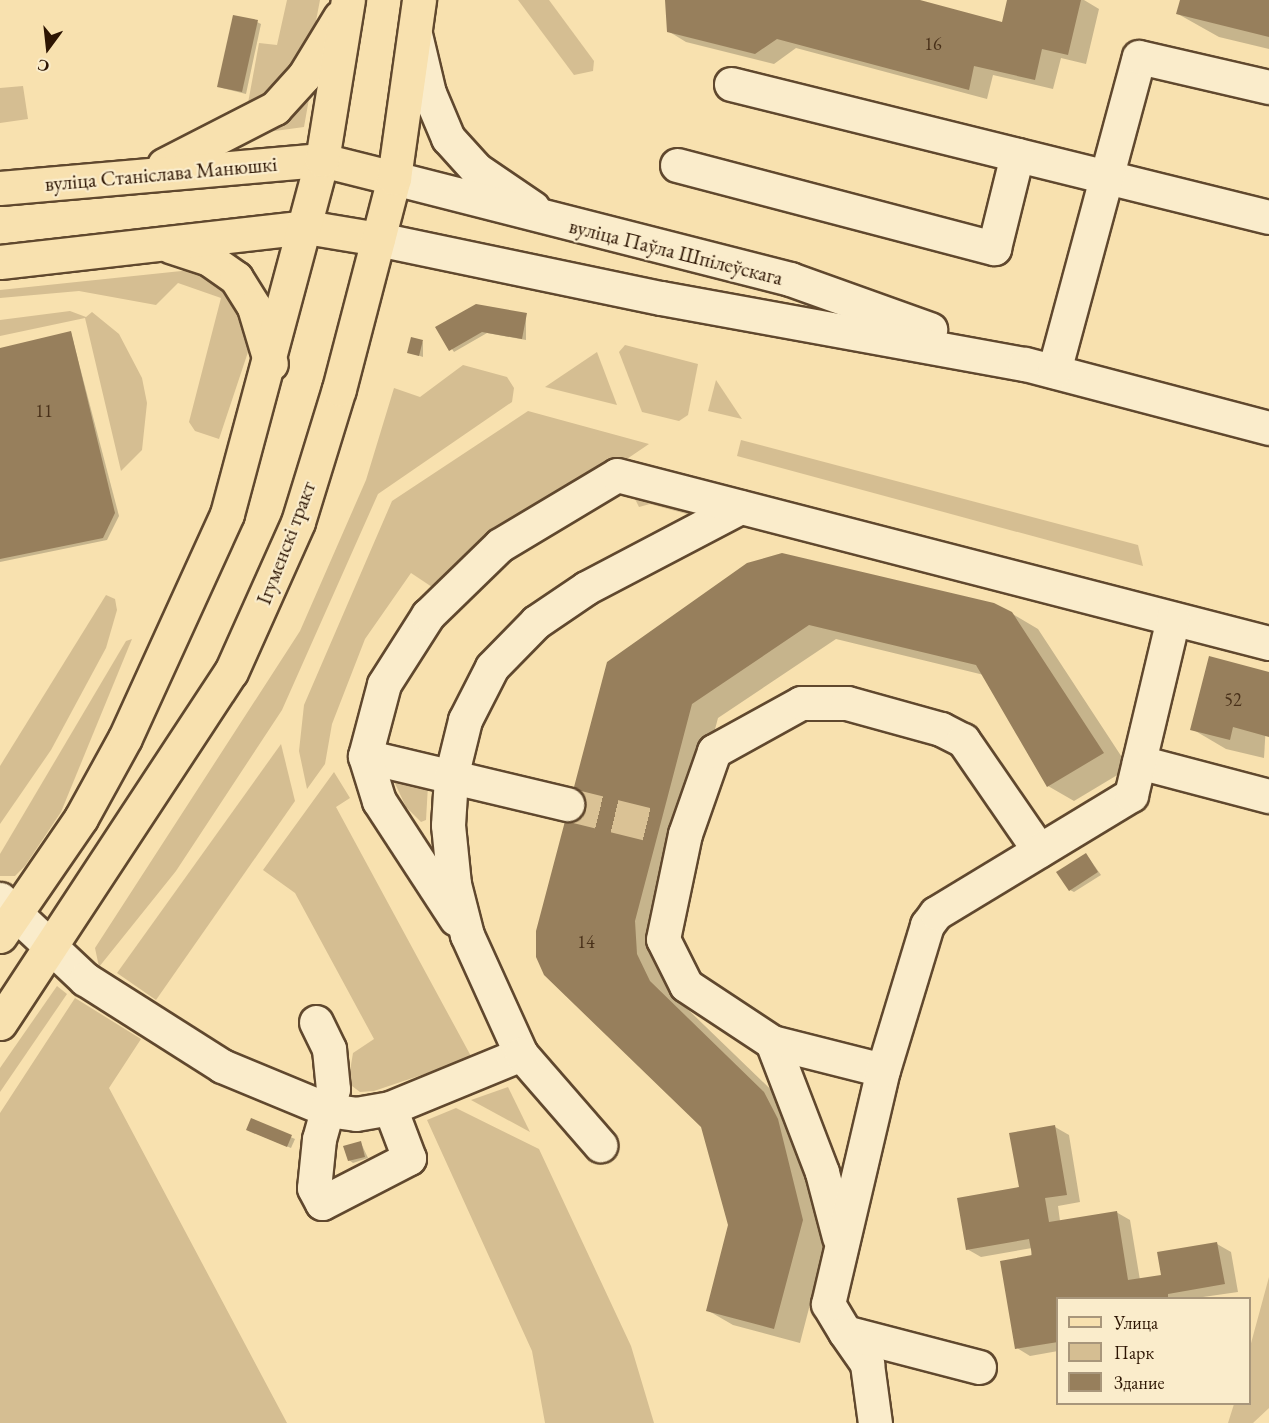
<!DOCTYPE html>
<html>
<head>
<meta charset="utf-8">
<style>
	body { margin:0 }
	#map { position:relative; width:1269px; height:1423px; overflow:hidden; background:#f8e1af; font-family:"EB Garamond",serif }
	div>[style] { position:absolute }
	.green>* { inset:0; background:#d5be92 }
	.shadow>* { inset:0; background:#0003 }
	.building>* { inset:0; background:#977f5c }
	.minor-tunnel>* { height:33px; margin-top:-16.5px; transform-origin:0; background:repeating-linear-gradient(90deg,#dac295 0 33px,transparent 0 49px) }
	.roads { filter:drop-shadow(2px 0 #60482e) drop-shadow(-2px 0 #60482e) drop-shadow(0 2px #60482e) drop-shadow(0 -2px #60482e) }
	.minor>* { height:33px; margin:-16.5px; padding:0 16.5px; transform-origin:16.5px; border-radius:16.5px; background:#faeccb }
	.major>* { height:33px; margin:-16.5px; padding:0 16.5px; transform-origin:16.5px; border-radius:16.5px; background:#f8e1af }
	span { translate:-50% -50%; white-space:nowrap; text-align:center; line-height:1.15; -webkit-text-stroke:4.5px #faeccb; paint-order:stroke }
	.number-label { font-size:18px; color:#483019 }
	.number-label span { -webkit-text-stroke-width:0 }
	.street-label { font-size:21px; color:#2d1503 }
	.legend { position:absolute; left:1056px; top:1297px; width:195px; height:108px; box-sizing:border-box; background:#faeccb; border:2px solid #a8967b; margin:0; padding:8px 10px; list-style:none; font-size:18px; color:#2d1503 }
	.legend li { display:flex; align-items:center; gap:12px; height:30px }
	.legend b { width:30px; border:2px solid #a8967b }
	.north { position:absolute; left:18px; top:18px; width:60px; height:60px; -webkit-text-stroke:4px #faeccb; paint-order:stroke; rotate:195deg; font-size:16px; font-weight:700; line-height:24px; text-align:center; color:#2d1503 }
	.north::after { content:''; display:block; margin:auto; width:21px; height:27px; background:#2d1503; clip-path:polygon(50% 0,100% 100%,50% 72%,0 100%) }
</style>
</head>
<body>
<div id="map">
	<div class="green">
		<i style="clip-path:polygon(287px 0,320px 0,311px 47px,302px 64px,246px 114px,259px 43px,277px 45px)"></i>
		<i style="clip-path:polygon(518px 0,549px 0,594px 61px,593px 71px,574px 75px)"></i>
		<i style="clip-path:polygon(23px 86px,28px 119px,0 123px,0 88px)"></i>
		<i style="clip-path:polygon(310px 93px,304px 127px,260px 133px,297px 112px)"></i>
		<i style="clip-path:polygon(191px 270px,233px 295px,248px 326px,248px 352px,219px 439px,195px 431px,189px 422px,221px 298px,178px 283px,156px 305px,79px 291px,0 298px,0 290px)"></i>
		<i style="clip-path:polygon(70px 311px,86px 317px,92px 312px,119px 334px,142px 378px,147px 403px,142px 450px,121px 471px,85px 318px,0 336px,0 320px)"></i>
		<i style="clip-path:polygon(625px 345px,698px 364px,688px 415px,679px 421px,642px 412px,619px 352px)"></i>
		<i style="clip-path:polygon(597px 352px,617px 405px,545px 387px)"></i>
		<i style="clip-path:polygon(463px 365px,507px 377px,514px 388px,512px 402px,378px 494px,282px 710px,176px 871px,99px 967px,95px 948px,300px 631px,366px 480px,394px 388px,420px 397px)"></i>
		<i style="clip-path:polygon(716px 380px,742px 419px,708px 411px)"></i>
		<i style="clip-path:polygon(528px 411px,649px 444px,435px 589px,411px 573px,365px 639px,332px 724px,325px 764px,307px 789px,299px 751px,304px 705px,392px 501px)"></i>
		<i style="clip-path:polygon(741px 440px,1138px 545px,1143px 566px,737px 456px)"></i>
		<i style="clip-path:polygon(631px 491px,692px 504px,694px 516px,650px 504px,639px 507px)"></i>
		<i style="clip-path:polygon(106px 595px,115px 599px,117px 610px,106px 648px,51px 750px,0 824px,0 766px)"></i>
		<i style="clip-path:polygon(132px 639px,61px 812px,25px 866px,15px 876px,0 876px,0 854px,126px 641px)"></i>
		<i style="clip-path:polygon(281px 744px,295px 801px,156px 1000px,117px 973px)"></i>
		<i style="clip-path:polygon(334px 772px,350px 798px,336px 807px,472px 1058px,374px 1091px,360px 1092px,348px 1083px,353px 1053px,374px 1039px,295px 893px,263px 870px)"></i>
		<i style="clip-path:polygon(392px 777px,428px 785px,426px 820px,421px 822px,406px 807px)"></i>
		<i style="clip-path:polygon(57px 986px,67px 994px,0 1092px,0 1068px)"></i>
		<i style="clip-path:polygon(75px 998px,141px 1039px,109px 1088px,287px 1423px,0 1423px,0 1113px)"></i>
		<i style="clip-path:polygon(508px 1087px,530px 1132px,471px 1100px)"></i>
		<i style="clip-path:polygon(456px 1108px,539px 1149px,631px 1346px,654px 1423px,545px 1423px,532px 1351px,427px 1120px)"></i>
		<i style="clip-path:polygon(1269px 1277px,1269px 1408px,1253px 1423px,1228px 1423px,1234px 1404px,1250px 1404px,1250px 1347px)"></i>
	</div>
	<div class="shadow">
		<i style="clip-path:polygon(667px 0,914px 0,1003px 24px,1009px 0,1084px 0,1099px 9px,1086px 64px,1061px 58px,1053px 89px,993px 75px,987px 99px,796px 48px,774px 64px,686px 42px,668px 31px)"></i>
		<i style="clip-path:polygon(1181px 0,1269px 0,1269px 49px,1219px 37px,1178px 14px)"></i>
		<i style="clip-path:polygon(257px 22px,261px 24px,246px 94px,222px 88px,219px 86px)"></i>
		<i style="clip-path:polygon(526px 314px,526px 340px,487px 333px,454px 352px,437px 328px)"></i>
		<i style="clip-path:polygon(71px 333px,119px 516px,107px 540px,0 562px,0 349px)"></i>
		<i style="clip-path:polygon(423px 342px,423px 357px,408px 352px)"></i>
		<i style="clip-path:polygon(748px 564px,1011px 613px,1038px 629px,1129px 768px,1074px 801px,1048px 786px,984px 675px,836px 639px,718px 718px,660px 937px,676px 998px,790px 1108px,828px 1235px,800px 1343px,733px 1325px,707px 1310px,730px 1225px,702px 1126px,537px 931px,608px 663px)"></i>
		<i style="clip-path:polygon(1269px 674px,1264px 758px,1226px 749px,1192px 729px)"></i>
		<i style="clip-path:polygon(1086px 854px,1101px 875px,1074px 892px,1070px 890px)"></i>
		<i style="clip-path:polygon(252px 1120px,295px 1139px,291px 1148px,252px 1132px)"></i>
		<i style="clip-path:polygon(1055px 1127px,1069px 1135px,1080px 1202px,1058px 1206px,1060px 1221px,1116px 1212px,1130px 1220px,1140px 1280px,1163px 1276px,1217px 1244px,1231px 1252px,1238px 1292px,1196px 1298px,1058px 1298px,1058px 1351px,1030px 1356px,1017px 1348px,1032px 1248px,981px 1257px,967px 1249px,1020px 1188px)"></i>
		<i style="clip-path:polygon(361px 1143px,368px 1158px,353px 1163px,349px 1160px)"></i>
	</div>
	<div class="building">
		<i style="clip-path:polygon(665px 0,920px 0,1002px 22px,1007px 0,1081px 0,1068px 55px,1042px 49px,1035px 80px,974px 66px,969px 90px,777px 39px,755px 54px,667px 32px)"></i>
		<i style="clip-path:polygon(1180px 0,1269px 0,1269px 37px,1176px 14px)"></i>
		<i style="clip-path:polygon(233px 15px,258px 20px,242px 92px,217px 87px)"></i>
		<i style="clip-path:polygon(476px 304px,527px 313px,522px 339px,482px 332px,449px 351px,435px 327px)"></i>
		<i style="clip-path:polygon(71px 331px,115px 513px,103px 538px,0 559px,0 348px)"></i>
		<i style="clip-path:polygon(411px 337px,423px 340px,419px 356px,407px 353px)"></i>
		<i style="clip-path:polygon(782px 553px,994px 603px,1012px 612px,1104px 753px,1047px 787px,976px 665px,809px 625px,692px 704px,635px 921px,637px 954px,650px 981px,764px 1092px,778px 1119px,803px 1220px,774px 1329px,706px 1311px,728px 1225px,701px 1127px,544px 975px,536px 957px,536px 931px,607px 662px,747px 563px)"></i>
		<i style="clip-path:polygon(1209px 656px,1269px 672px,1269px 737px,1233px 727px,1230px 740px,1190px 730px)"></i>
		<i style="clip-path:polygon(1086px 853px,1098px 872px,1069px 891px,1056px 872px)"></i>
		<i style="clip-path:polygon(251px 1118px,292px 1135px,287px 1147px,246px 1130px)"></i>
		<i style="clip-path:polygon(1055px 1125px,1067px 1195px,1045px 1198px,1049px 1222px,1117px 1211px,1128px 1280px,1161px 1275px,1157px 1252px,1217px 1242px,1225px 1284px,1168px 1294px,1168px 1298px,1058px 1298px,1058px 1342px,1015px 1349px,1000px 1261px,1032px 1255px,1029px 1239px,966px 1250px,957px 1198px,1019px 1187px,1009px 1133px)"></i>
		<i style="clip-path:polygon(361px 1141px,365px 1157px,348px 1161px,343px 1146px)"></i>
	</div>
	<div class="minor-tunnel">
		<i style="left:567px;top:804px;width:96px;rotate:13.9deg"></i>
	</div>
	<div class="roads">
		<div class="minor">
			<i style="left:415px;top:34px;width:61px;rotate:76.7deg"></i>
			<i style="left:429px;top:93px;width:49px;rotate:67.1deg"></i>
			<i style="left:448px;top:138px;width:42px;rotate:47.9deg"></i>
			<i style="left:476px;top:169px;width:69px;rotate:34.4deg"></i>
			<i style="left:731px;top:84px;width:554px;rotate:13.89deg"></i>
			<i style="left:677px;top:165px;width:328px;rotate:14.7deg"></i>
			<i style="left:994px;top:248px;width:96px;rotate:-76.1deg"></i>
			<i style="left:394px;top:178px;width:409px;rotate:14.3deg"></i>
			<i style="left:790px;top:279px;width:149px;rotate:19.7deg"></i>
			<i style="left:378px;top:239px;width:289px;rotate:11.8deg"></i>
			<i style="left:661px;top:298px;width:370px;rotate:10.3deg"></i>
			<i style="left:1025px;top:364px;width:252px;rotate:14.7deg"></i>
			<i style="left:1054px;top:371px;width:325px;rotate:-74.9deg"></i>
			<i style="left:1139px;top:57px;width:133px;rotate:13deg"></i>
			<i style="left:365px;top:756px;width:208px;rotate:13.4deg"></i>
			<i style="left:1139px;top:762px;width:134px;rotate:14.7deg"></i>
			<i style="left:0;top:899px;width:117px;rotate:43.3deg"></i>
			<i style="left:85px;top:979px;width:162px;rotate:32.4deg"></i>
			<i style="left:222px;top:1066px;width:115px;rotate:22.5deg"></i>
			<i style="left:328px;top:1110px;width:28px;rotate:8deg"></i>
			<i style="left:356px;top:1114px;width:35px;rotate:-10deg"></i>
			<i style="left:390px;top:1108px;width:142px;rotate:-22.4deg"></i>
			<i style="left:521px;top:1054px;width:131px;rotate:-114.4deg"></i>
			<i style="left:467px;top:935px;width:53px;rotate:-104.3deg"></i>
			<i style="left:454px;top:884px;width:59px;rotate:-95.8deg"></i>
			<i style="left:448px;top:825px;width:48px;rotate:-86.4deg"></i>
			<i style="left:451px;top:777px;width:59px;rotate:-76.2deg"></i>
			<i style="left:465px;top:720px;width:59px;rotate:-63deg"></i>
			<i style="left:492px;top:667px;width:63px;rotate:-45.6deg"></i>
			<i style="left:536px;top:622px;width:60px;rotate:-34.2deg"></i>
			<i style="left:586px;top:588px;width:174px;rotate:-27.7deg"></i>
			<i style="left:456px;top:919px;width:141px;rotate:-123.1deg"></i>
			<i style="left:379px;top:801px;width:47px;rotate:-107.3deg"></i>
			<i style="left:365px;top:756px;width:74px;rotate:-75.2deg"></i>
			<i style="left:384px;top:684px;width:82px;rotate:-57.5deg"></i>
			<i style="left:428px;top:615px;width:100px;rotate:-44.2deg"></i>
			<i style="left:500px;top:545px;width:136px;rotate:-30.9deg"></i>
			<i style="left:617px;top:475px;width:673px;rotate:14.45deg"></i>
			<i style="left:316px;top:1022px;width:30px;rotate:64deg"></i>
			<i style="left:329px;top:1049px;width:40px;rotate:84.3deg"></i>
			<i style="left:333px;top:1089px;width:52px;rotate:105.6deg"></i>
			<i style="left:319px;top:1139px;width:49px;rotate:95.8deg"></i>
			<i style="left:314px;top:1188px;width:17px;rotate:62deg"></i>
			<i style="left:322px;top:1203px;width:98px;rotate:-27.3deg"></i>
			<i style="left:409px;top:1158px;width:53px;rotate:-110.8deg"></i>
			<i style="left:772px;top:1042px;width:114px;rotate:14.2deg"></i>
			<i style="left:521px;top:1054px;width:121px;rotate:49deg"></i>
			<i style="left:839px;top:1237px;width:67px;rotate:-104.7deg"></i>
			<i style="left:822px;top:1172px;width:139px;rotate:-111deg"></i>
			<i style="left:772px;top:1042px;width:103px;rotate:-146.5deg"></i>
			<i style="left:686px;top:985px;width:51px;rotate:-116.6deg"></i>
			<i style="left:663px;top:939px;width:107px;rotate:-78.2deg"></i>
			<i style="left:685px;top:834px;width:88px;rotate:-70.7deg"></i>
			<i style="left:714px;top:751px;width:99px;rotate:-28.9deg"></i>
			<i style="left:801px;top:703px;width:46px"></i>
			<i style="left:847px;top:703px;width:98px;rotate:15.5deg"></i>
			<i style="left:941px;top:729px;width:25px;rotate:27deg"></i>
			<i style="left:963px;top:740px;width:134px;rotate:55.4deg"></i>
			<i style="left:845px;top:1332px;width:39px;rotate:55deg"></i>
			<i style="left:867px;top:1364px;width:60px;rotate:82.3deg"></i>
			<i style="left:979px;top:1367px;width:138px;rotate:-165.4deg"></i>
			<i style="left:845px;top:1332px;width:33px;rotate:-121deg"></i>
			<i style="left:828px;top:1304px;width:240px;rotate:-76.8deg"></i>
			<i style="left:883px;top:1070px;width:152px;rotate:-73.1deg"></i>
			<i style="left:927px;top:925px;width:15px;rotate:-53deg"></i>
			<i style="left:936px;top:913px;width:228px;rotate:-31.2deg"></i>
			<i style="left:1131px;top:795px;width:181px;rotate:-76.6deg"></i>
		</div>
		<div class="major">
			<i style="left:164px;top:165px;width:125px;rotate:-27.2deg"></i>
			<i style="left:275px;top:108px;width:43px;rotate:-47.8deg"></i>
			<i style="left:304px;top:76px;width:69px;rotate:-58.6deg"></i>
			<i style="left:0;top:188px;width:323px;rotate:-5deg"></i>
			<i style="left:322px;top:160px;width:74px;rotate:14deg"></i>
			<i style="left:170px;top:246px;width:41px;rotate:18.4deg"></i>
			<i style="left:209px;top:259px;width:33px;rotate:35deg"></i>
			<i style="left:236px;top:278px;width:34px;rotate:58deg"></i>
			<i style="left:254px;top:307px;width:59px;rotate:73.4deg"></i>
			<i style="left:0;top:262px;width:308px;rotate:-6.5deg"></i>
			<i style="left:306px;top:227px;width:73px;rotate:9.5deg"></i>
			<i style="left:0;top:936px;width:143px;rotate:-55.5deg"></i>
			<i style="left:81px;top:818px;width:91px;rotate:-61.2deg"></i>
			<i style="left:125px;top:738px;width:246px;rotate:-65.5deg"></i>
			<i style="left:227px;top:514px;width:367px;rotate:-75deg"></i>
			<i style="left:322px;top:160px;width:162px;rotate:-80.8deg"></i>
			<i style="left:0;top:1023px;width:420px;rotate:-56.7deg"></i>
			<i style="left:231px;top:672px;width:164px;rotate:-65.9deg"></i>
			<i style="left:298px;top:522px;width:139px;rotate:-72.9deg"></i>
			<i style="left:339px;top:389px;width:218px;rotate:-75.4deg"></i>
			<i style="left:394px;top:178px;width:180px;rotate:-82deg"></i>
		</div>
	</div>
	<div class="number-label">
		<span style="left:933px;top:44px">16</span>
		<span style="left:44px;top:411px">11</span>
		<span style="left:1233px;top:700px">52</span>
		<span style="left:586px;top:942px">14</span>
	</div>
	<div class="street-label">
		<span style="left:161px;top:174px;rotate:-5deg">вуліца Станіслава Манюшкі</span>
		<span style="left:676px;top:252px;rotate:14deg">вуліца Паўла Шпілеўскага</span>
		<span style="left:286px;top:543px;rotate:-69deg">Ігуменскі тракт</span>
	</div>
	<ul class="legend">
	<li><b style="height:8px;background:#f8e1af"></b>Улица</li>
	<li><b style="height:16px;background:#d5be92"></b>Парк</li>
	<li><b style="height:16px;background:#977f5c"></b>Здание</li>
	</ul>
	<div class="north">С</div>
</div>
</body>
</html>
